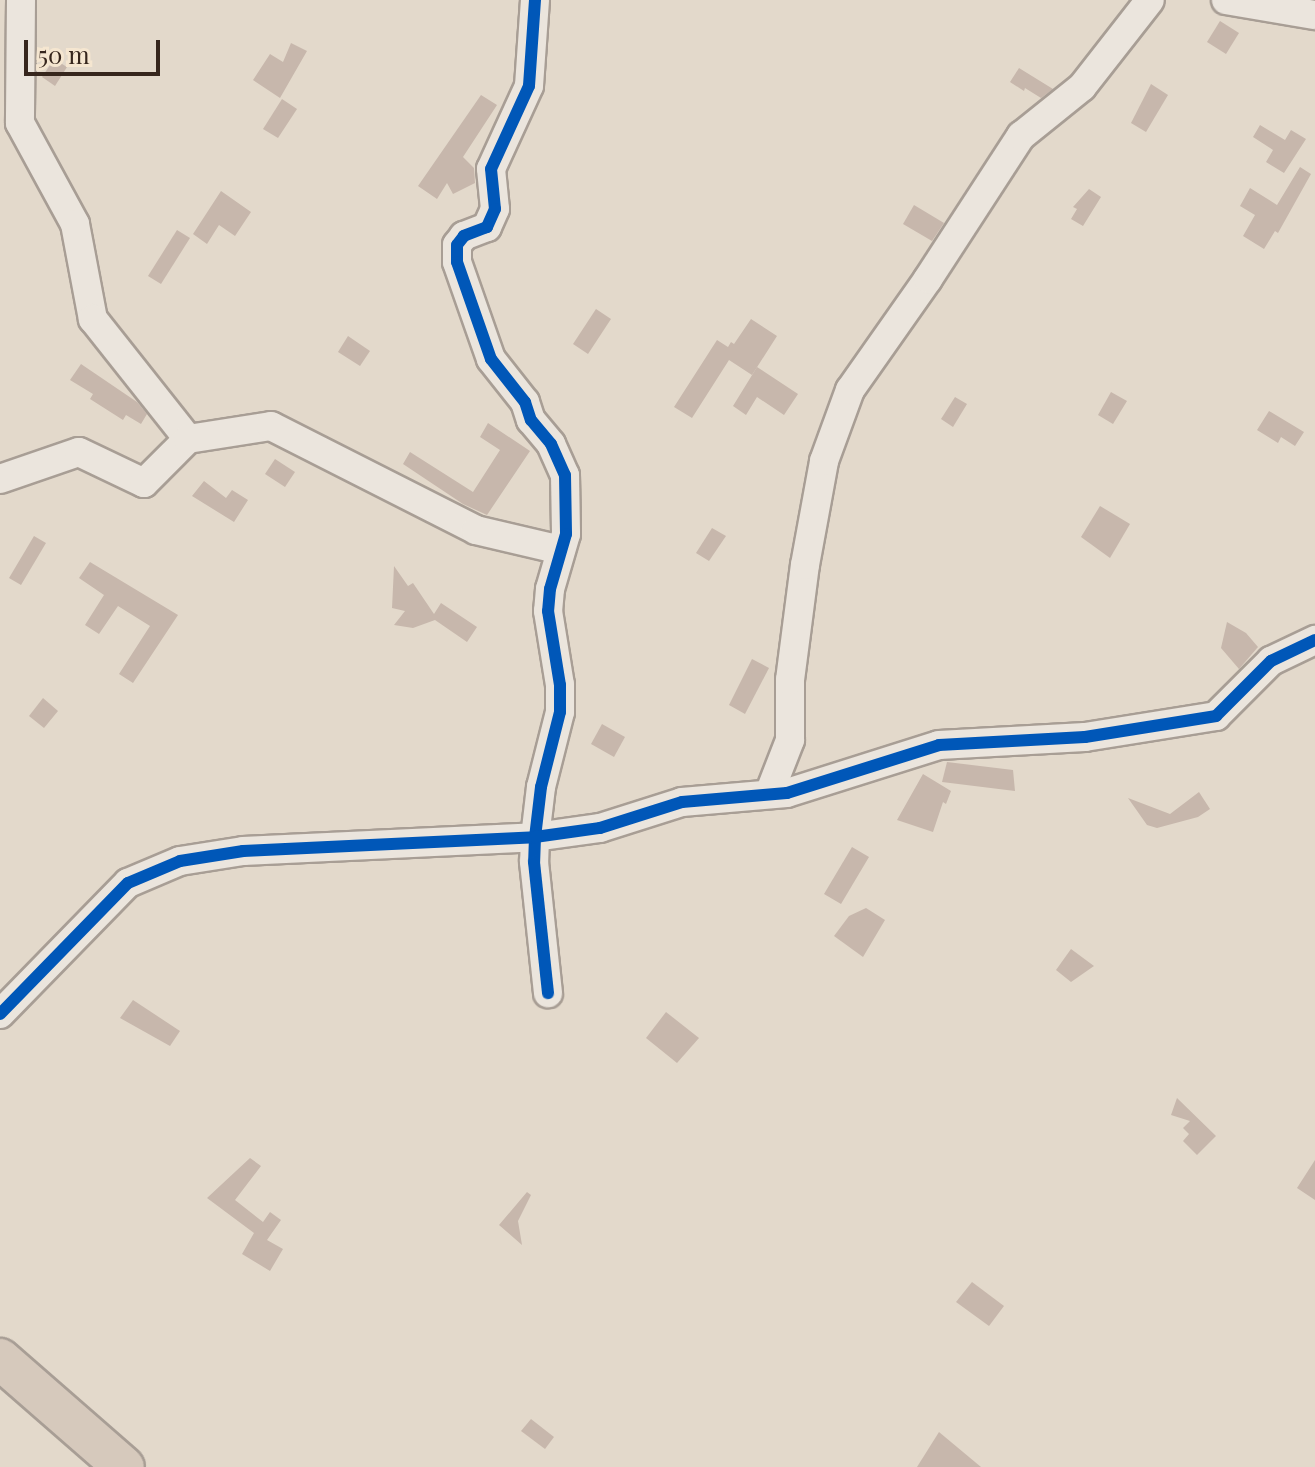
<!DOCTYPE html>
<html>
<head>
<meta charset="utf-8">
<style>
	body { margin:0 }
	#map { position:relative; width:1315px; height:1467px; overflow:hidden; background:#e3d9cb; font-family:"Playfair Display",serif }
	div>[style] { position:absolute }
	.building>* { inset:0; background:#c7b7ac }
	.roads { filter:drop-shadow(2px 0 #a89e95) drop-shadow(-2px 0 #a89e95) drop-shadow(0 2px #a89e95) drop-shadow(0 -2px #a89e95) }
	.minor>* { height:28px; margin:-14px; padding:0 14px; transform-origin:14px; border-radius:14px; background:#ebe5dd }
	.highway>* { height:40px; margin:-20px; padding:0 20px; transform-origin:20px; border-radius:20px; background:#d6c9bc }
	.cycleway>* { height:12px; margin:-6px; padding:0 6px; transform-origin:6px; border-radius:6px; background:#0057b8 }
	span { translate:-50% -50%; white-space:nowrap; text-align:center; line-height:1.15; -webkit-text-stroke:6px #f5e6d0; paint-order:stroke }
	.scale { position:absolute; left:24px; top:40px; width:136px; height:36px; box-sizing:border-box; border:4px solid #36261d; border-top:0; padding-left:10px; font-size:24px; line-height:28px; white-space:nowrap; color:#36261d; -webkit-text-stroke:6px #f5e6d0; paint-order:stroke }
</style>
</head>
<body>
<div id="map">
	<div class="building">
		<i style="clip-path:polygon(1220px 21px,1239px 33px,1226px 54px,1207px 42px)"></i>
		<i style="clip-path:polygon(291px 43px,307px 51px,280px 98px,253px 80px,270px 54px,283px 62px)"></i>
		<i style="clip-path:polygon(54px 59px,67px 67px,55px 86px,42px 77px)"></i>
		<i style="clip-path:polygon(1019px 68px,1053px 89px,1041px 98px,1025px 88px,1024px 91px,1010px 82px)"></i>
		<i style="clip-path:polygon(1151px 84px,1168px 95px,1146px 132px,1131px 123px)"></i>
		<i style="clip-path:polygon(481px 95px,497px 105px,463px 157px,474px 168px,475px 183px,453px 194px,447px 183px,437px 199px,418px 186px)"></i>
		<i style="clip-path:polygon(282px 99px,297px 109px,278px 138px,263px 129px)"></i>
		<i style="clip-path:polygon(1260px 125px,1285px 140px,1291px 130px,1306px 139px,1284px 173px,1266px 162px,1273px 150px,1253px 137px)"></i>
		<i style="clip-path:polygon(1300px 167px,1311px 174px,1278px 233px,1275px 231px,1264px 249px,1243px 236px,1255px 215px,1240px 206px,1250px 188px,1277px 205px)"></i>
		<i style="clip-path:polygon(1089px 189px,1101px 197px,1083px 226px,1071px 219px,1077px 209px,1073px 207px)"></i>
		<i style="clip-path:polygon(221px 191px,251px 212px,235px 236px,219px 225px,207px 244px,193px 234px)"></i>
		<i style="clip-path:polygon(914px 205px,944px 223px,932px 241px,903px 224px)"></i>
		<i style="clip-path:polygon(177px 230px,190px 238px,161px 284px,148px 276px)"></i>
		<i style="clip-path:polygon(596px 309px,611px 319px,588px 354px,573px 344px)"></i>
		<i style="clip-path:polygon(751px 319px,777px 336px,752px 375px,729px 360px,692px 418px,674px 407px,717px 340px,728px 347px,731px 342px,734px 344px)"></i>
		<i style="clip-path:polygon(348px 336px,370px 351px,360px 366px,338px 352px)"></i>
		<i style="clip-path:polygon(81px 364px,137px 402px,147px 414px,141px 424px,126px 415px,123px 420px,90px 399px,93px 394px,70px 380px)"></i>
		<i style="clip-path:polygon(757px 367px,798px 394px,784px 415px,757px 397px,746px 415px,733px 406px)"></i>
		<i style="clip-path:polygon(1111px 392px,1127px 401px,1113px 424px,1098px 415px)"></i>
		<i style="clip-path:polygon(955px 397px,967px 404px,953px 427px,941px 419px)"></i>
		<i style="clip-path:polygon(1269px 411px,1304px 432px,1295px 446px,1281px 437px,1278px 443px,1257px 430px)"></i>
		<i style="clip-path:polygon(488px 423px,530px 451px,487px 515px,463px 504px,403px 464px,410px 452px,473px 492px,500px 450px,480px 437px)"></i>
		<i style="clip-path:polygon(275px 459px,295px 472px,285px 487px,265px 474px)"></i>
		<i style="clip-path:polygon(204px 481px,226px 498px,232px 490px,248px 500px,234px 522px,192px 496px)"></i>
		<i style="clip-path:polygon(1100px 506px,1130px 524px,1110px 558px,1081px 537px)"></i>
		<i style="clip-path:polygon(712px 528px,726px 536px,709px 561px,696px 553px)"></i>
		<i style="clip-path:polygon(34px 536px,46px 543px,21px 585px,9px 578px)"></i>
		<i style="clip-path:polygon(90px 562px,178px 615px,133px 683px,119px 674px,150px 626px,118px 606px,99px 634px,85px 625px,104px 595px,79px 578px)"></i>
		<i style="clip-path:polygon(394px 566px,408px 586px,413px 583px,434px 614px,441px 603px,477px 627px,467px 642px,435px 620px,413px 628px,394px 625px,405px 611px,392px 608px)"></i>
		<i style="clip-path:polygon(1227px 622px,1246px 633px,1258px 647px,1239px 669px,1221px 648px)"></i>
		<i style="clip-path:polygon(752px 659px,769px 668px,745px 714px,729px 705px)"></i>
		<i style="clip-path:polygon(43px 698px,58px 711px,44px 728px,29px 716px)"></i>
		<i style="clip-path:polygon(602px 724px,625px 737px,614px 757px,591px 744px)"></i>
		<i style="clip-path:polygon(947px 762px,1013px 770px,1015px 791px,942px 782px)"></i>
		<i style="clip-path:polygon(923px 774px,951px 791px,946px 804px,943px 802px,933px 832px,897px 820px)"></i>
		<i style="clip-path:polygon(1199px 792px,1210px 809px,1198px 817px,1157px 828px,1147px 825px,1128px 798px,1170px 814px)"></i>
		<i style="clip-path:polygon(852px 847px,869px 857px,841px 904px,824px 894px)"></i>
		<i style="clip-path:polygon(866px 908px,885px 920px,863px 957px,834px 936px,849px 916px)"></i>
		<i style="clip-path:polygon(1071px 949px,1094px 966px,1071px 982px,1056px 970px)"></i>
		<i style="clip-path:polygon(133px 1000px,180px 1031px,170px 1046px,120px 1018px)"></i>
		<i style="clip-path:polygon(666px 1012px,699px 1038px,677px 1063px,646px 1038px)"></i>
		<i style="clip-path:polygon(1177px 1098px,1216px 1136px,1197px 1155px,1183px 1141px,1189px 1134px,1183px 1128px,1190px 1121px,1171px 1115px)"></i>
		<i style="clip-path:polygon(250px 1158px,261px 1166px,235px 1200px,263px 1222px,270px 1212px,281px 1220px,267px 1240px,283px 1249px,270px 1271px,242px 1254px,254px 1233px,207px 1198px)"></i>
		<i style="clip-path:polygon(1315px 1160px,1315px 1200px,1297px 1188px)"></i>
		<i style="clip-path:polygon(527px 1192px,531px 1195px,518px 1221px,522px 1245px,499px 1225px)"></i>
		<i style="clip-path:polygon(972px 1282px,1004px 1306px,989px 1326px,956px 1302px)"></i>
		<i style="clip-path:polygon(531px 1419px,554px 1437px,545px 1449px,521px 1431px)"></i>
		<i style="clip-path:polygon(939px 1432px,981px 1467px,917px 1467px)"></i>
	</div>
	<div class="roads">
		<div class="minor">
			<i style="left:21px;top:0;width:123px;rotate:90.5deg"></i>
			<i style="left:20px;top:123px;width:115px;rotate:61.4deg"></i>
			<i style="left:75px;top:224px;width:97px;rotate:79.3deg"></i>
			<i style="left:93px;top:319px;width:153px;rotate:51.6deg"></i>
			<i style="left:535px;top:0;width:86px;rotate:94deg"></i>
			<i style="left:529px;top:86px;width:91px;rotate:114.6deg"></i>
			<i style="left:491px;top:169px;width:40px;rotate:84.3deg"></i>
			<i style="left:495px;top:209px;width:20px;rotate:114deg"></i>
			<i style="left:487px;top:227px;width:25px;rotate:159deg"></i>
			<i style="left:464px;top:236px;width:11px;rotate:128deg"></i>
			<i style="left:457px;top:245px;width:17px;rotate:90deg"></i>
			<i style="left:457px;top:262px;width:103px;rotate:70.7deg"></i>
			<i style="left:491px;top:359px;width:55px;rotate:51.7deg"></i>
			<i style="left:525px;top:402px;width:19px;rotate:72deg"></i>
			<i style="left:531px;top:420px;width:31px;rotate:50deg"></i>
			<i style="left:551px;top:444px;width:34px;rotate:66deg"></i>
			<i style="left:565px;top:475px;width:59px;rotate:89deg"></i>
			<i style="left:566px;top:534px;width:57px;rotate:106.2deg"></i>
			<i style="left:550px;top:589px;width:22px;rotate:95deg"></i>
			<i style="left:548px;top:611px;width:75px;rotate:80.8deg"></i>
			<i style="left:560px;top:685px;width:27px;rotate:90deg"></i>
			<i style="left:560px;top:712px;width:77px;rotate:104.2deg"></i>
			<i style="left:541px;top:787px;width:50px;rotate:96.8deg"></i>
			<i style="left:535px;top:837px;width:25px;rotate:92deg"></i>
			<i style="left:534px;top:862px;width:132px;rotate:83.9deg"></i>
			<i style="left:1226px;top:0;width:90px;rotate:9.6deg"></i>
			<i style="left:0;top:479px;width:83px;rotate:-18.9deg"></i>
			<i style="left:79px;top:452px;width:72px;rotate:25.5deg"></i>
			<i style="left:144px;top:483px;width:62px;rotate:-45deg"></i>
			<i style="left:188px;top:439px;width:84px;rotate:-8.9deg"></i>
			<i style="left:271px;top:426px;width:230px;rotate:26.9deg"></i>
			<i style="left:476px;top:530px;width:87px;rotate:13.2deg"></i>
			<i style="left:769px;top:794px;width:58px;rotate:-68.7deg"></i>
			<i style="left:790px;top:740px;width:60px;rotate:-90deg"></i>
			<i style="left:790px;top:680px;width:116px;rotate:-82.6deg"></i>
			<i style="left:805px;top:565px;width:106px;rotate:-79.6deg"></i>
			<i style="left:824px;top:461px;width:76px;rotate:-69.9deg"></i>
			<i style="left:850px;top:390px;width:136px;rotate:-54.9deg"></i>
			<i style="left:928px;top:279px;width:171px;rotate:-57deg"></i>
			<i style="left:1021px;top:136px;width:78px;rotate:-38.8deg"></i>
			<i style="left:1082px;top:87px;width:110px;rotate:-52deg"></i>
			<i style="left:0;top:1014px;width:183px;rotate:-45.7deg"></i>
			<i style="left:128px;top:883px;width:56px;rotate:-22.9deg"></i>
			<i style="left:180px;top:861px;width:64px;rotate:-9deg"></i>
			<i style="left:243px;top:851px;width:292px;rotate:-2.7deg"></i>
			<i style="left:535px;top:837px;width:66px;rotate:-7.9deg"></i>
			<i style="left:600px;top:828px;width:86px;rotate:-17.6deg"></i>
			<i style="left:682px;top:802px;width:105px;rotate:-4.9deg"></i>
			<i style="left:787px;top:793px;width:159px;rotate:-17.5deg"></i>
			<i style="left:939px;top:745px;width:146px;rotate:-3.1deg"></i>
			<i style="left:1085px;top:737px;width:133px;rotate:-9.1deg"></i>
			<i style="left:1216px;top:716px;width:78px;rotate:-45deg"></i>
			<i style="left:1271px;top:661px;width:49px;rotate:-25.5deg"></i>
		</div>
		<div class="highway">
			<i style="left:0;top:1359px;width:164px;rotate:41.1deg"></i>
		</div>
	</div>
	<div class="cycleway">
		<i style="left:535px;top:0;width:86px;rotate:94deg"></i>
		<i style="left:529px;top:86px;width:91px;rotate:114.6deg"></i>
		<i style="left:491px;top:169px;width:40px;rotate:84.3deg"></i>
		<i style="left:495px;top:209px;width:20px;rotate:114deg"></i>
		<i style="left:487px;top:227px;width:25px;rotate:159deg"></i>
		<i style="left:464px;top:236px;width:11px;rotate:128deg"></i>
		<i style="left:457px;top:245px;width:17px;rotate:90deg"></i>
		<i style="left:457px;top:262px;width:103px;rotate:70.7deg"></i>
		<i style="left:491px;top:359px;width:55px;rotate:51.7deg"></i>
		<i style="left:525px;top:402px;width:19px;rotate:72deg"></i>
		<i style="left:531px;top:420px;width:31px;rotate:50deg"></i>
		<i style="left:551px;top:444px;width:34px;rotate:66deg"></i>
		<i style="left:565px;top:475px;width:59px;rotate:89deg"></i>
		<i style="left:566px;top:534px;width:57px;rotate:106.2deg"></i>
		<i style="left:550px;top:589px;width:22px;rotate:95deg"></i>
		<i style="left:548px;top:611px;width:75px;rotate:80.8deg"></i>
		<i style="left:560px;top:685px;width:27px;rotate:90deg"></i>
		<i style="left:560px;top:712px;width:77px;rotate:104.2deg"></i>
		<i style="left:541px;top:787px;width:50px;rotate:96.8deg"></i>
		<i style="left:535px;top:837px;width:25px;rotate:92deg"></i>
		<i style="left:534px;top:862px;width:132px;rotate:83.9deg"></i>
		<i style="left:0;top:1014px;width:183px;rotate:-45.7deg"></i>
		<i style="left:128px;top:883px;width:56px;rotate:-22.9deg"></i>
		<i style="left:180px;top:861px;width:64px;rotate:-9deg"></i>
		<i style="left:243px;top:851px;width:292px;rotate:-2.7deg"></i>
		<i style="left:535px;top:837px;width:66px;rotate:-7.9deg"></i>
		<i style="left:600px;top:828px;width:86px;rotate:-17.6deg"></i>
		<i style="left:682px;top:802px;width:105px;rotate:-4.9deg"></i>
		<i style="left:787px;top:793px;width:159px;rotate:-17.5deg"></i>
		<i style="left:939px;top:745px;width:146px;rotate:-3.1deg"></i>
		<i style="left:1085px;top:737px;width:133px;rotate:-9.1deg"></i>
		<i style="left:1216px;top:716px;width:78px;rotate:-45deg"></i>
		<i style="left:1271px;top:661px;width:49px;rotate:-25.5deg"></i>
	</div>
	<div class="scale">50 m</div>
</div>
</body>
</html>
